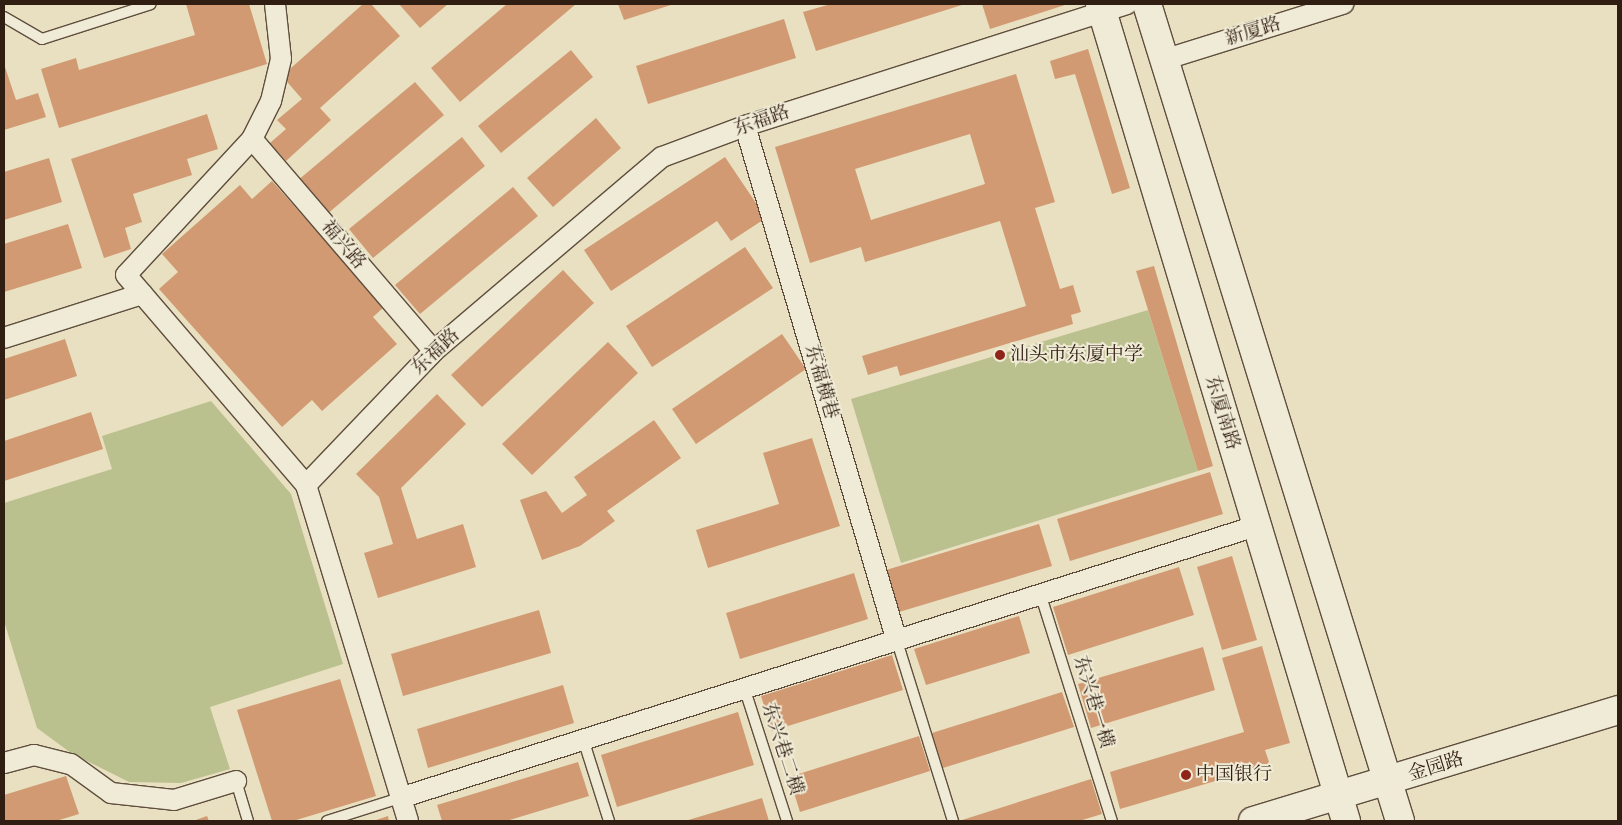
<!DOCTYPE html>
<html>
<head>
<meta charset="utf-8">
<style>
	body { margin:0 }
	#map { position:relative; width:1622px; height:825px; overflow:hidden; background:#e8e0c0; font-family:Cardo,"Noto Serif SC",serif }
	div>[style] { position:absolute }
	.green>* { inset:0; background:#bbc18e }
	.building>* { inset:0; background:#d19a72 }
	.roads { filter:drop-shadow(1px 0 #5f4e3e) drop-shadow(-1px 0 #5f4e3e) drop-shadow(0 1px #5f4e3e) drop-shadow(0 -1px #5f4e3e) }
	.lane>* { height:10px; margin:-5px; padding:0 5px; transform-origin:5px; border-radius:5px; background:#f0ebd6 }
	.street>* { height:20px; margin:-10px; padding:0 10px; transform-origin:10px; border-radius:10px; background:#f0ebd6 }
	.secondary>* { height:28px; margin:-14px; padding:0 14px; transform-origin:14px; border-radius:14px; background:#f0ebd6 }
	.dots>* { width:14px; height:14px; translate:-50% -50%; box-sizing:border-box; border:2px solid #f0ebd6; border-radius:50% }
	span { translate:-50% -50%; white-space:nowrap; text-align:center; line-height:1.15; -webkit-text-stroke:4px #f0ebd6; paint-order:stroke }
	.street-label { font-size:19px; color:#311e12 }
	.poi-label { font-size:19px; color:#311e12 }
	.left { translate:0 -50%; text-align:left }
	.frame { position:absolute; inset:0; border:5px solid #311e12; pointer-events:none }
</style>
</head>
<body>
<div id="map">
	<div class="green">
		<i style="clip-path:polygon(1148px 310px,1198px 471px,901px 563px,851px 399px)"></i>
		<i style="clip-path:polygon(211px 401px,291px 494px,343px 664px,210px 707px,230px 769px,181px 783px,129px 782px,71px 753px,37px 728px,4px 621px,4px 503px,112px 469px,102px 436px)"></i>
	</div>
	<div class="building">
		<i style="clip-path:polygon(186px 4px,249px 4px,267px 64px,59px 128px,41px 69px,76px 58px,79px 70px,195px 35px)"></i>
		<i style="clip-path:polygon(363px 4px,371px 4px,400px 36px,320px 108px,331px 120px,286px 161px,270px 143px,286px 129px,277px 120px,302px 99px,282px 76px)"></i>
		<i style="clip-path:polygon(399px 4px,448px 4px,420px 28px)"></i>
		<i style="clip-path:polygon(507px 4px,576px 4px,460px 102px,431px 68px)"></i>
		<i style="clip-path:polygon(618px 4px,674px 4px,624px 20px)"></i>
		<i style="clip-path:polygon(831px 4px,965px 4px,816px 51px,803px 12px)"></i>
		<i style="clip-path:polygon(982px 4px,1068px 4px,990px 29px)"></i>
		<i style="clip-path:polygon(784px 19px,796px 58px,648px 104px,636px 66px)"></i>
		<i style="clip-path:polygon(1088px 49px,1130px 188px,1112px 194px,1075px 74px,1055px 79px,1050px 61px)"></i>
		<i style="clip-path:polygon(571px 50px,593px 77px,501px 153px,478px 126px)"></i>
		<i style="clip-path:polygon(4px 64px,16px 100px,38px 93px,46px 117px,4px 130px)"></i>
		<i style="clip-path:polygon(evenodd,1016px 74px,1055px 202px,1035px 208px,1060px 289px,1073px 285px,1081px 312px,1071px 315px,1073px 324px,900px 376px,897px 366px,868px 375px,862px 356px,1026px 306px,1000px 221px,865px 262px,861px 247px,810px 263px,775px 147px,1016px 74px,970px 134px,985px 184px,871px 220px,855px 169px,970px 134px)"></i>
		<i style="clip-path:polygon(415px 82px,444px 115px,326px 215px,297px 181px)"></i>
		<i style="clip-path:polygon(207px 114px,218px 149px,187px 159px,192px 175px,133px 194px,142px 222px,125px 228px,131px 249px,104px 258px,71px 159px)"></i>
		<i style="clip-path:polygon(596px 118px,621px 148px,553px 207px,527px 178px)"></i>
		<i style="clip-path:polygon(462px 137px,485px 166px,373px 258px,349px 229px)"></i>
		<i style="clip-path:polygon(725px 157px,766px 218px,731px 241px,717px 221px,611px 291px,584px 250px)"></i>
		<i style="clip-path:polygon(49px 158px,62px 202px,4px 220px,4px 172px)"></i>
		<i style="clip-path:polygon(272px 181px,384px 307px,373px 317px,397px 344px,322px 411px,312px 400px,282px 427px,159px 289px,178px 272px,162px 254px,240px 185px,252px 199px)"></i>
		<i style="clip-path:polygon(513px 187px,538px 216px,420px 314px,395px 285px)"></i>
		<i style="clip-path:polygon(68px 224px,82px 268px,4px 292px,4px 244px)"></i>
		<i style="clip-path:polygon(745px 247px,773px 288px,652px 367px,626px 326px)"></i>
		<i style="clip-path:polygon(1154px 266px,1213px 466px,1198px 471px,1136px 271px)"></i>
		<i style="clip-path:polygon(563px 270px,594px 303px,482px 407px,451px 375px)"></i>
		<i style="clip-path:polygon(782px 334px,806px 369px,696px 444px,672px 409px)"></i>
		<i style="clip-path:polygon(65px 339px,77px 376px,4px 400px,4px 359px)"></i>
		<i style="clip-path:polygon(608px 342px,638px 373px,532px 475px,502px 444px)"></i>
		<i style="clip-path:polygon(437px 394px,466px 424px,401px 488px,417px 539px,463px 524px,476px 567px,378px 598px,364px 553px,393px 544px,379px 497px,356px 474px)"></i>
		<i style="clip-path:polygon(91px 412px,103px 449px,4px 481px,4px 441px)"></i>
		<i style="clip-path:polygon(654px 420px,681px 458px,607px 511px,615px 521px,580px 546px,542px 560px,520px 500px,546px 491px,562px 513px,587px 495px,574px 477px)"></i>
		<i style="clip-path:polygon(812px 438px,840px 526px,708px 568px,696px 530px,779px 504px,763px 453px)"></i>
		<i style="clip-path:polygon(1210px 472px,1223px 514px,1070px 561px,1057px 519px)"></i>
		<i style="clip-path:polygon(1039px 524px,1052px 566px,899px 612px,886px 570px)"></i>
		<i style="clip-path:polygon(1232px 556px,1257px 640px,1222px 650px,1197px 567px)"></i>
		<i style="clip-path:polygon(1179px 567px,1194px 615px,1068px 655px,1053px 607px)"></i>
		<i style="clip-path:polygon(854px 573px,868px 619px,740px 659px,726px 613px)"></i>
		<i style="clip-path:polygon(539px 610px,551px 653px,403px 696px,391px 654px)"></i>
		<i style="clip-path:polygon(1019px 616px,1030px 653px,926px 685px,914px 649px)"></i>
		<i style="clip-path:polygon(1262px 646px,1290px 743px,1265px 750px,1270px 765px,1120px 809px,1110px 772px,1244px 732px,1222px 658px)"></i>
		<i style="clip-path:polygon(1203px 647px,1215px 690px,1091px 728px,1078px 684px)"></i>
		<i style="clip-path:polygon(892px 655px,903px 690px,772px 731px,761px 696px)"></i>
		<i style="clip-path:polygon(340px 679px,376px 796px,293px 821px,272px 821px,237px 710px)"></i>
		<i style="clip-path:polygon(563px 685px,574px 723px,428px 768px,417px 729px)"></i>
		<i style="clip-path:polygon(1062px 692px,1074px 727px,943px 768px,932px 733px)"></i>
		<i style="clip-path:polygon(738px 712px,754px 765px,617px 807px,601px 755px)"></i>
		<i style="clip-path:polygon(919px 736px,930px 771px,800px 812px,789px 777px)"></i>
		<i style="clip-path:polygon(578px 762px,589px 796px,506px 821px,442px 821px,437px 805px)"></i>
		<i style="clip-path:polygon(66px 776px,79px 814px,56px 821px,4px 821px,4px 795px)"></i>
		<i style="clip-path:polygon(1091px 779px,1102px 814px,1079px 821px,959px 821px)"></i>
		<i style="clip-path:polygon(762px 798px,769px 821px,685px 821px)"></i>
		<i style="clip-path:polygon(207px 816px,209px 821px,193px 821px)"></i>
		<i style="clip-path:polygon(388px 816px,389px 821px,373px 821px)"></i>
	</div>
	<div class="roads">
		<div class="lane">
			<i style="left:4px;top:17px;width:44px;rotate:30.1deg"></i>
			<i style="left:42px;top:39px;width:114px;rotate:-17.8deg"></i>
			<i style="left:1040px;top:593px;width:239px;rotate:72.5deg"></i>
			<i style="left:896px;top:638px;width:192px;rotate:72.7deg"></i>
			<i style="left:744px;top:687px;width:141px;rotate:72.2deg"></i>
			<i style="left:583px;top:739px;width:86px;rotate:72.4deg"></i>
			<i style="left:236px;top:781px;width:42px;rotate:73.3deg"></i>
			<i style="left:327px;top:821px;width:77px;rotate:-17.5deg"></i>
		</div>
		<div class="street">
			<i style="left:275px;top:4px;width:55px;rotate:83.8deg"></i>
			<i style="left:281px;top:59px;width:43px;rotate:103.4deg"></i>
			<i style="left:271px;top:101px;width:42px;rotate:116.6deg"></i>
			<i style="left:252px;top:139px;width:185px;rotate:132.8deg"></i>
			<i style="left:126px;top:275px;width:277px;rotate:49.4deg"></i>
			<i style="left:306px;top:485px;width:351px;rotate:73.1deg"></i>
			<i style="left:1163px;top:60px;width:189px;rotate:-17.3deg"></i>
			<i style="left:745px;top:126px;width:534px;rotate:73.57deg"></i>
			<i style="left:252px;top:139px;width:279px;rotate:49.4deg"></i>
			<i style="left:4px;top:338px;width:145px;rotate:-17.7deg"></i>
			<i style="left:306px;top:485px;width:185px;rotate:-46.3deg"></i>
			<i style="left:434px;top:351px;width:299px;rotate:-40.4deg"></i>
			<i style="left:662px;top:157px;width:89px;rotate:-20.5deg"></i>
			<i style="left:745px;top:126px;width:401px;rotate:-17.7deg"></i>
			<i style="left:4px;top:763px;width:31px;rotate:-15deg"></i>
			<i style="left:34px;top:755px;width:38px;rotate:14deg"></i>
			<i style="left:71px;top:764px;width:49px;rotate:35.9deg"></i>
			<i style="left:111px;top:793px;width:63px;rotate:6.3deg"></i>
			<i style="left:174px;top:800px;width:65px;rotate:-17deg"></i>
			<i style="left:400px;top:798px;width:898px;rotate:-17.63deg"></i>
		</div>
		<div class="secondary">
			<i style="left:1100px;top:4px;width:853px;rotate:73.24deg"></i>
			<i style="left:1147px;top:4px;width:855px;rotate:72.79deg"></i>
			<i style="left:1253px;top:821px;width:382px;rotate:-16.9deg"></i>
		</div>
	</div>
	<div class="dots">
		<i style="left:1000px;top:355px;background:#8f2418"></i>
		<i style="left:1186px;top:775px;background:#8f2418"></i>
	</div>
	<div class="street-label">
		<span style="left:1253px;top:32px;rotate:-17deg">新厦路</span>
		<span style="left:762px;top:121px;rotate:-19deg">东福路</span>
		<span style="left:343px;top:245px;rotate:50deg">福兴路</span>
		<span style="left:436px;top:352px;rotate:-43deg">东福路</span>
		<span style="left:821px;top:382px;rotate:74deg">东福横巷</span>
		<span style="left:1222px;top:413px;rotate:73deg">东厦南路</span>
		<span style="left:1093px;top:702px;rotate:73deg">东兴巷一横</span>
		<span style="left:782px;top:749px;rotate:72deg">东兴巷二横</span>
		<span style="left:1436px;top:767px;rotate:-17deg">金园路</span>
	</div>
	<div class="poi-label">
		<span class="left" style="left:1010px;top:355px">汕头市东厦中学</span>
		<span class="left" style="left:1196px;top:775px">中国银行</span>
	</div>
	<div class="frame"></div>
</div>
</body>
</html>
